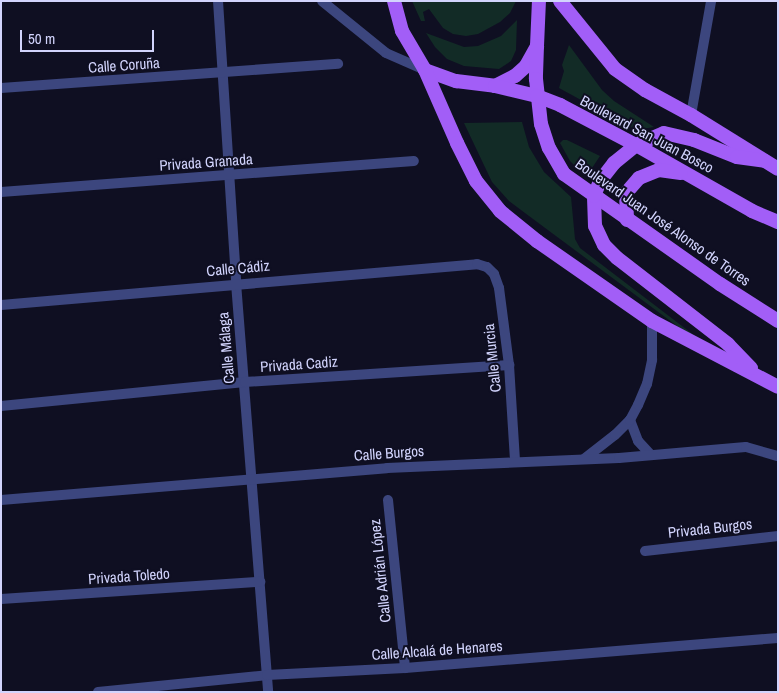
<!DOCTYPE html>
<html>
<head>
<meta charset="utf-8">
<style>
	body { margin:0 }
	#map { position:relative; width:779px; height:693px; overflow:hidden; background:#0f0f22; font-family:"Archivo Narrow",sans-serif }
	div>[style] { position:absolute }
	.green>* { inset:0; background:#122b26 }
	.minor>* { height:10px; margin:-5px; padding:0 5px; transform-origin:5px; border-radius:5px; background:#3c467e }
	.tertiary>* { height:10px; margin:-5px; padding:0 5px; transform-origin:5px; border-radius:5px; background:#3c467e }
	.primary>* { height:14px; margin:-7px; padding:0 7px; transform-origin:7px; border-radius:7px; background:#a25ef7 }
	span { translate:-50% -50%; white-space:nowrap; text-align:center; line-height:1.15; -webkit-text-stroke:4px #0f0f22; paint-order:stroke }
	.street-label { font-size:15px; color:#d2d4fd }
	.frame { position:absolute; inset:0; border:2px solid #d2d4fd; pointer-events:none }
	.scale { position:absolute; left:20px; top:30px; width:134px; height:22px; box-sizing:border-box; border:2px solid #d2d4fd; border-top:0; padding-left:6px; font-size:15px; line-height:18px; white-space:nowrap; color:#d2d4fd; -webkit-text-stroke:4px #0f0f22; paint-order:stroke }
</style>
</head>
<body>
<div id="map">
	<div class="green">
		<i style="clip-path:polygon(412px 1px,516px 1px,510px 13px,500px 22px,478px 34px,466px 36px,453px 34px,443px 28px,429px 9px,423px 12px,425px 21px,421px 21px)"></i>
		<i style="clip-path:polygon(517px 20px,516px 50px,511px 61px,499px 69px,464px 66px,447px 59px,435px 47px,426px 33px,464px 47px,478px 46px,501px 36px)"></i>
		<i style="clip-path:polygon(569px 45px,602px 90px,614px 101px,654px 127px,636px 130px,559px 88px,564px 71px,562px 65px)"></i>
		<i style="clip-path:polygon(522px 122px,529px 147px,544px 172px,571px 197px,575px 239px,580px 248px,699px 339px,696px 340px,529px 216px,509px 201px,492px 182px,464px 123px)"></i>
		<i style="clip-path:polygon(563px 140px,567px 140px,600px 156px,588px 174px,579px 170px,570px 161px,560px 143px)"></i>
	</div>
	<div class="minor">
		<i style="left:218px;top:1px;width:283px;rotate:86.3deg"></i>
		<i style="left:236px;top:283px;width:410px;rotate:85.5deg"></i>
		<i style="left:1px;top:88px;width:338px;rotate:-4.1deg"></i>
		<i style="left:691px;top:115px;width:116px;rotate:-80deg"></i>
		<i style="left:1px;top:192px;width:414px;rotate:-4.3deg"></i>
		<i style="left:1px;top:305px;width:478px;rotate:-4.9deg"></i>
		<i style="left:477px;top:264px;width:10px;rotate:17deg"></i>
		<i style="left:487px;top:267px;width:10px;rotate:45deg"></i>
		<i style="left:494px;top:274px;width:15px;rotate:70deg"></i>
		<i style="left:499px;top:288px;width:78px;rotate:82.6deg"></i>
		<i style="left:509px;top:365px;width:96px;rotate:86.4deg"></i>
		<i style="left:1px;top:406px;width:245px;rotate:-5.6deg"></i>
		<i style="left:245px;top:382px;width:265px;rotate:-3.7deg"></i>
		<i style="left:630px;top:420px;width:22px;rotate:69deg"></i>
		<i style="left:638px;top:441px;width:19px;rotate:47deg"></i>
		<i style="left:584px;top:459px;width:39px;rotate:-38deg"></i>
		<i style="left:615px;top:435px;width:21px;rotate:-45deg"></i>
		<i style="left:630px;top:420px;width:17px;rotate:-62deg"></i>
		<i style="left:638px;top:405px;width:23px;rotate:-67deg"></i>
		<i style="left:647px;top:384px;width:25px;rotate:-78deg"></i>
		<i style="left:652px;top:360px;width:39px;rotate:-90deg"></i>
		<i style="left:1px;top:500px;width:387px;rotate:-4.7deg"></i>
		<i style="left:387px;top:468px;width:232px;rotate:-2.5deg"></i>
		<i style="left:619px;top:458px;width:127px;rotate:-5deg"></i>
		<i style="left:746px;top:447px;width:33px;rotate:16deg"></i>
		<i style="left:388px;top:500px;width:169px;rotate:84.2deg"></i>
		<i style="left:645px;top:551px;width:134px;rotate:-6.4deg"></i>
		<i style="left:1px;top:599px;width:260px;rotate:-3.8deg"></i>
		<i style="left:98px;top:692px;width:170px;rotate:-5.7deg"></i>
		<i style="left:267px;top:675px;width:138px;rotate:-2.9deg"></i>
		<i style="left:405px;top:668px;width:374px;rotate:-4.6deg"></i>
	</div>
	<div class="tertiary">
		<i style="left:322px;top:1px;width:82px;rotate:39.1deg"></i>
		<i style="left:386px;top:53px;width:43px;rotate:23.6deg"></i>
	</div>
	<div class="primary">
		<i style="left:394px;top:1px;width:31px;rotate:75deg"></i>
		<i style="left:402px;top:31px;width:45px;rotate:59.5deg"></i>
		<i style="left:425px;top:70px;width:33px;rotate:20deg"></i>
		<i style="left:456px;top:81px;width:39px;rotate:7deg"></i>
		<i style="left:495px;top:86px;width:22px;rotate:-27deg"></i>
		<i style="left:515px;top:76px;width:15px;rotate:-42deg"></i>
		<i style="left:526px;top:66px;width:23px;rotate:-61deg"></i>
		<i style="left:537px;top:46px;width:45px;rotate:-87.5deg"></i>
		<i style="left:560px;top:1px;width:87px;rotate:51deg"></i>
		<i style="left:615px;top:69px;width:37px;rotate:35deg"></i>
		<i style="left:645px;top:90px;width:52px;rotate:28.5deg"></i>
		<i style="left:691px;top:115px;width:102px;rotate:31.8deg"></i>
		<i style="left:537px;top:46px;width:33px;rotate:92deg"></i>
		<i style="left:536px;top:79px;width:45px;rotate:83.7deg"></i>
		<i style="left:541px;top:124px;width:25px;rotate:72deg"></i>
		<i style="left:549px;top:148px;width:30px;rotate:60deg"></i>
		<i style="left:564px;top:174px;width:191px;rotate:35.2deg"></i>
		<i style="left:720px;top:284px;width:69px;rotate:32.5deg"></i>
		<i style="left:425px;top:70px;width:80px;rotate:66.3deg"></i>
		<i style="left:457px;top:143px;width:42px;rotate:63.4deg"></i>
		<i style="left:476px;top:181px;width:38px;rotate:51deg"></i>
		<i style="left:500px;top:211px;width:48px;rotate:39deg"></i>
		<i style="left:537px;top:241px;width:140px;rotate:34.8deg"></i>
		<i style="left:652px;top:321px;width:142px;rotate:27.6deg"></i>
		<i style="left:495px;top:86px;width:43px;rotate:13.4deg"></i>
		<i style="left:537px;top:96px;width:25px;rotate:21deg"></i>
		<i style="left:560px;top:105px;width:86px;rotate:27.8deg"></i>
		<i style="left:636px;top:145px;width:133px;rotate:29.6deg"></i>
		<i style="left:752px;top:211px;width:28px;rotate:23deg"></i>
		<i style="left:627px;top:220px;width:27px;rotate:-92deg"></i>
		<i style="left:626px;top:193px;width:20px;rotate:-49deg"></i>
		<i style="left:639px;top:178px;width:22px;rotate:-22deg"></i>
		<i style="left:659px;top:170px;width:22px;rotate:8deg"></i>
		<i style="left:751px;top:368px;width:33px;rotate:-134deg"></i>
		<i style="left:728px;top:344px;width:140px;rotate:-142.2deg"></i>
		<i style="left:617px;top:258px;width:18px;rotate:-135deg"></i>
		<i style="left:604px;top:245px;width:21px;rotate:-115deg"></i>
		<i style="left:595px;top:226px;width:30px;rotate:-92deg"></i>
		<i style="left:594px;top:196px;width:16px;rotate:-68deg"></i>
		<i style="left:600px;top:181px;width:23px;rotate:-52deg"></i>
		<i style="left:614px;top:163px;width:28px;rotate:-39deg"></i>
		<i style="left:636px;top:145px;width:30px;rotate:-23deg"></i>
		<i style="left:664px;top:133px;width:31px;rotate:13deg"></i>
		<i style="left:694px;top:140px;width:46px;rotate:21.6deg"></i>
		<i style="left:737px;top:157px;width:28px;rotate:8deg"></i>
	</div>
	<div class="street-label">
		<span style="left:124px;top:65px;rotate:-4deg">Calle Coruña</span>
		<span style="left:647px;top:134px;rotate:28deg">Boulevard San Juan Bosco</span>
		<span style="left:206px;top:162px;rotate:-4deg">Privada Granada</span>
		<span style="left:663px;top:222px;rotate:35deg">Boulevard Juan José Alonso de Torres</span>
		<span style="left:238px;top:268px;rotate:-5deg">Calle Cádiz</span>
		<span style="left:226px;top:348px;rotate:-95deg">Calle Málaga</span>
		<span style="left:492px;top:358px;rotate:-96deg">Calle Murcia</span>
		<span style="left:299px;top:364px;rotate:-4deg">Privada Cadiz</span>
		<span style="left:389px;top:453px;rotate:-4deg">Calle Burgos</span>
		<span style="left:710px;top:528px;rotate:-6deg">Privada Burgos</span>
		<span style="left:380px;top:571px;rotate:-96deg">Calle Adrián López</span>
		<span style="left:129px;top:576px;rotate:-4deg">Privada Toledo</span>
		<span style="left:437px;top:650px;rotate:-4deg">Calle Alcalá de Henares</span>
	</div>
	<div class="frame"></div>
	<div class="scale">50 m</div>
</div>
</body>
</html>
